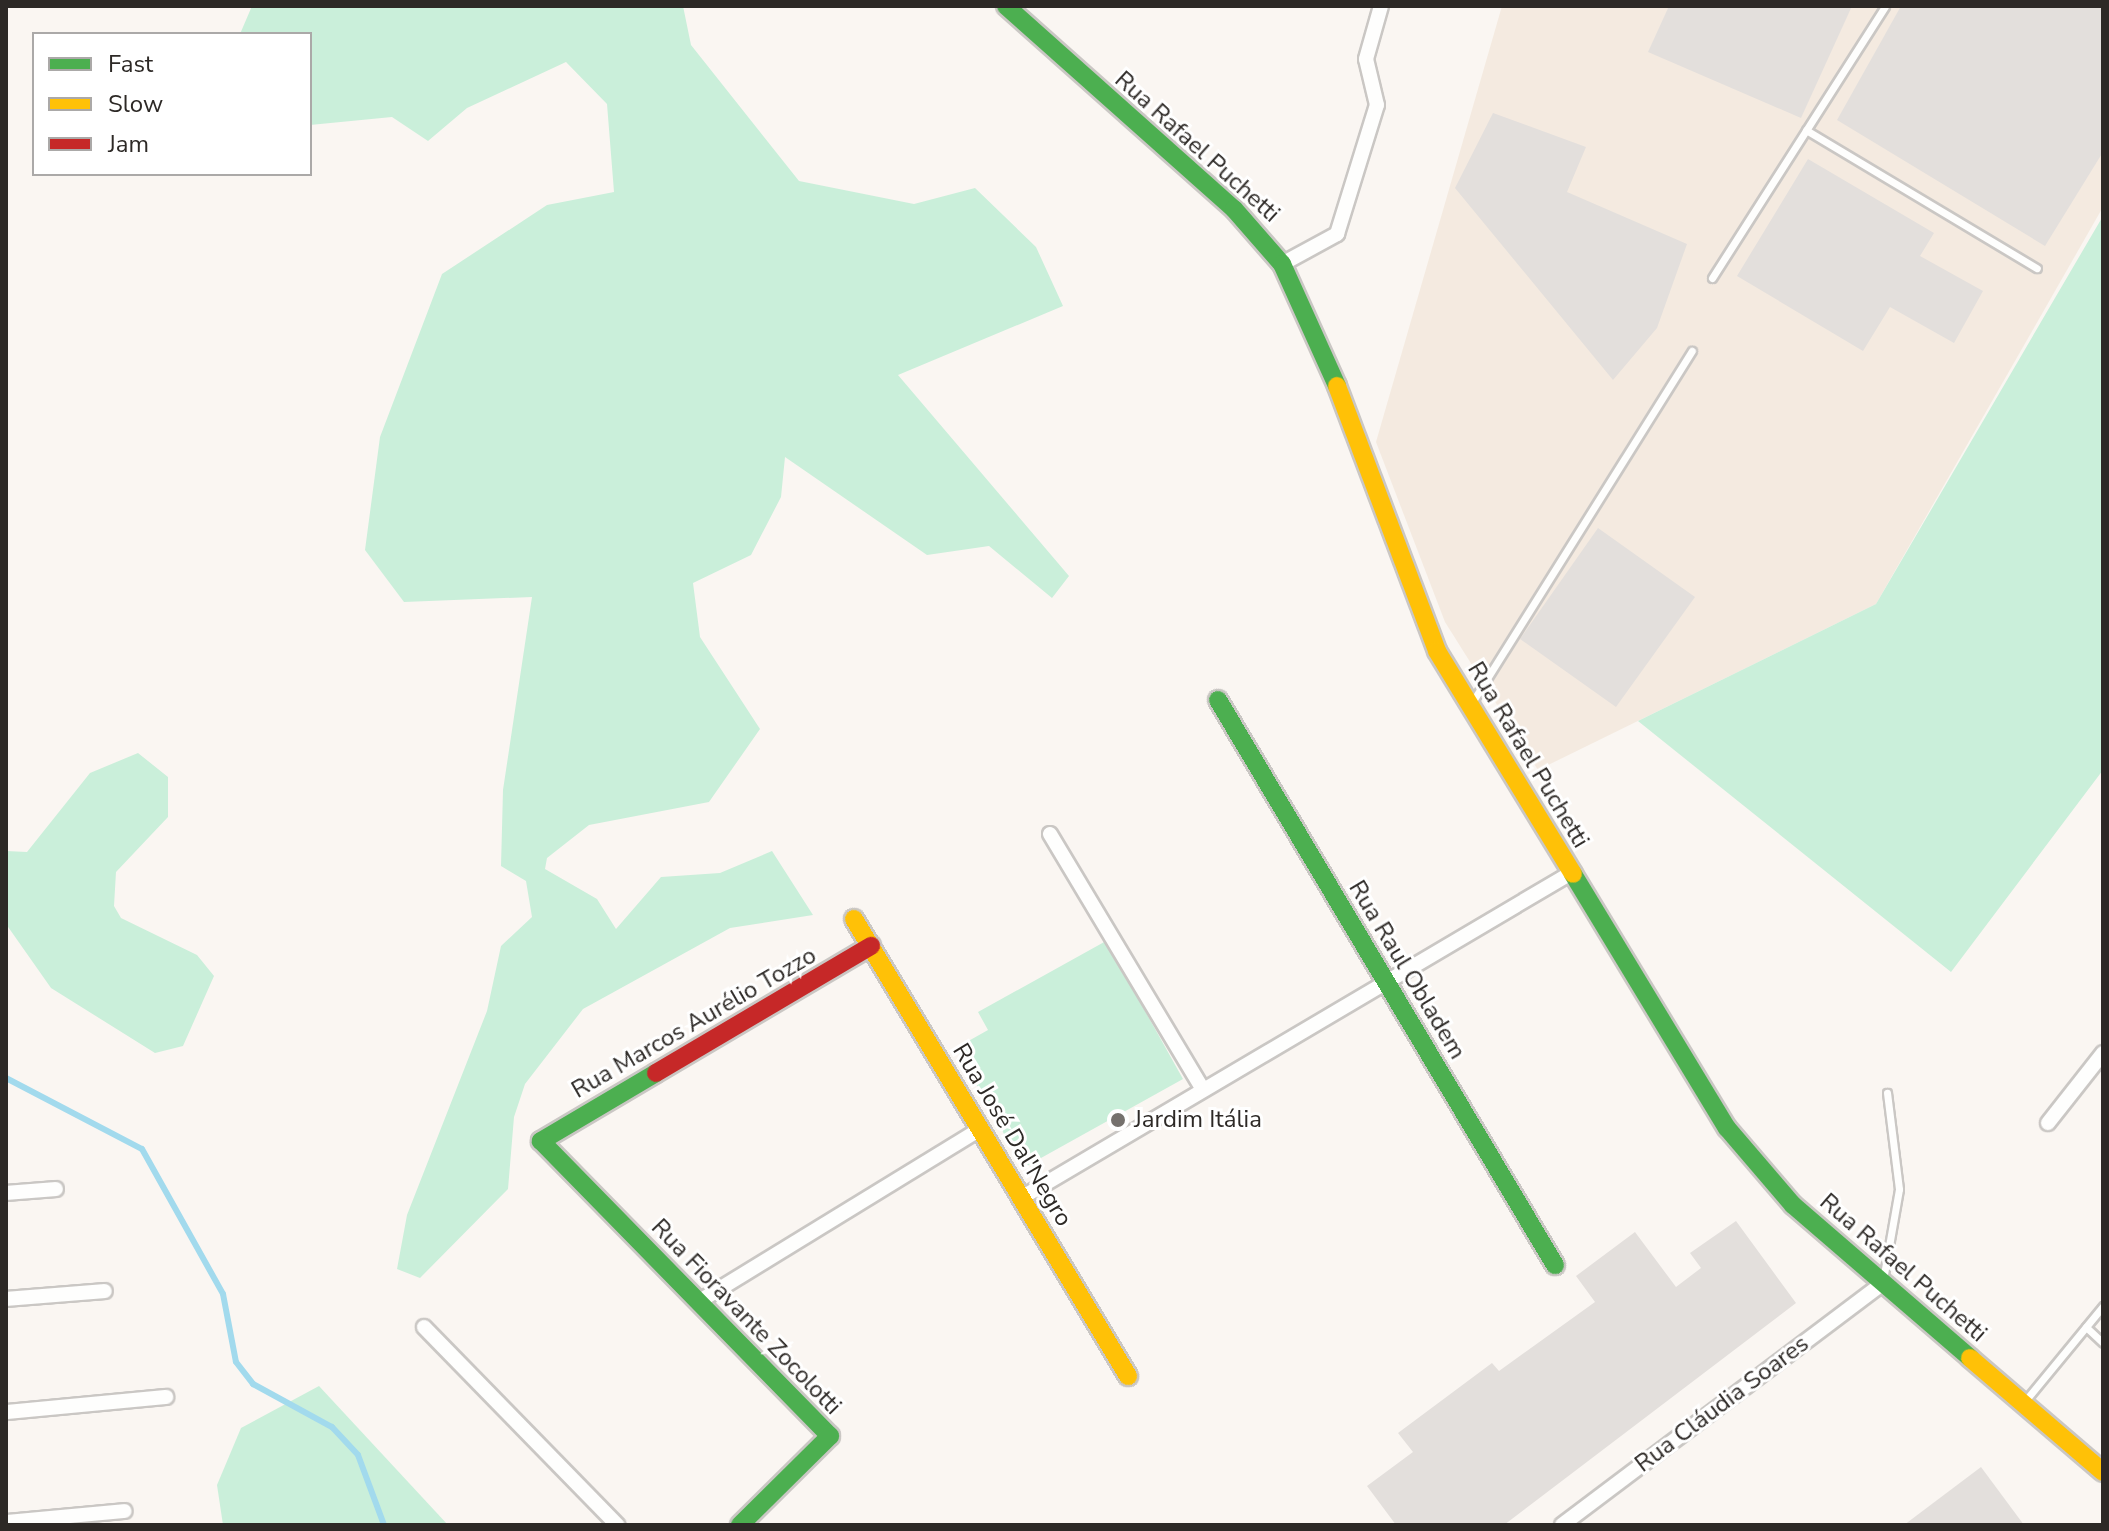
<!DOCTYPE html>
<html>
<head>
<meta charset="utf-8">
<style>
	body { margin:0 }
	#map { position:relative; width:2109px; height:1531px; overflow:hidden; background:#faf6f2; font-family:"Nunito Sans",sans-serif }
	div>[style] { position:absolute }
	.built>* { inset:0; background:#f4eae0 }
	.green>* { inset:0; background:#caefda }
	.stream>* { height:6px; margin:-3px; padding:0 3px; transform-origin:3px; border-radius:3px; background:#a2daed }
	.building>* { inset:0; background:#e3dfdc }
	.roads { filter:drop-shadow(2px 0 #cac7c4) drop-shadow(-2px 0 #cac7c4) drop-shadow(0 2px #cac7c4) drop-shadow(0 -2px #cac7c4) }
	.lane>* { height:7px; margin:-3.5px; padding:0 3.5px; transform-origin:3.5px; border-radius:3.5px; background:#fefefd }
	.street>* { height:14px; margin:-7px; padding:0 7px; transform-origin:7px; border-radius:7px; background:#fefefd }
	.fast>* { height:18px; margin:-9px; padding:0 9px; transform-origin:9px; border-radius:9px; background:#4caf50 }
	.slow>* { height:18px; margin:-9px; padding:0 9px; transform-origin:9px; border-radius:9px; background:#ffc107 }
	.jam>* { height:18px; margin:-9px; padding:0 9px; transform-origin:9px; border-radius:9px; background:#c62828 }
	.dots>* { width:22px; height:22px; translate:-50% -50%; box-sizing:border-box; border:4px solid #fff; border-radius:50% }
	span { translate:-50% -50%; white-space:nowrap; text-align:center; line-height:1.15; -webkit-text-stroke:6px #fff; paint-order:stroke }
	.street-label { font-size:24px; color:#2d2926 }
	.poi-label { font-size:24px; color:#2d2926 }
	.left { translate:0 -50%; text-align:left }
	.frame { position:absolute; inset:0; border:8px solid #2d2926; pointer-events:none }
	.legend { position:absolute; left:32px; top:32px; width:280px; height:144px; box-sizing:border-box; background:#fff; border:2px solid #aba9a8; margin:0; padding:10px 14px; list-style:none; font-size:24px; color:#2d2926 }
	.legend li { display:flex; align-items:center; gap:16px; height:40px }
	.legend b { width:40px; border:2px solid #aba9a8 }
</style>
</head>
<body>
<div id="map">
	<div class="built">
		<i style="clip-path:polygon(1502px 6px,2103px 6px,2103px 207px,1876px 604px,1538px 770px,1445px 622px,1376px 442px)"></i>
	</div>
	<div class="green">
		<i style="clip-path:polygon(252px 6px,683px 6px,691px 45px,799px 181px,914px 204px,975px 188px,1036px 247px,1063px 306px,898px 375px,1069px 576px,1052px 598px,989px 546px,927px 555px,785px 457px,781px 497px,751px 555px,693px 583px,700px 637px,760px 729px,709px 802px,589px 825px,547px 858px,545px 869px,597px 899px,616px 929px,661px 877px,720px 873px,772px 851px,813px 915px,730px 928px,583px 1009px,525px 1084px,514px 1117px,508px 1189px,420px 1278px,397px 1269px,407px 1215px,487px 1011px,501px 946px,532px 917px,526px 881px,501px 866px,503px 790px,532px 597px,404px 602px,365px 550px,380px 437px,442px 274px,547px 205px,614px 192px,607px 104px,566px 62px,467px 108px,428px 141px,392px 117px,310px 125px,310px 34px,240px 34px)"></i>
		<i style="clip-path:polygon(2103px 216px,2103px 770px,1951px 972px,1638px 721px,1876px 604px)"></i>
		<i style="clip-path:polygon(138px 753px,168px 777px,168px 817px,116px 872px,114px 906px,121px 918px,197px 955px,214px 976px,183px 1046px,155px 1053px,51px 988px,6px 924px,6px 851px,27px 852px,90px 773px)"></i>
		<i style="clip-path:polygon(1106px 941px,1183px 1079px,1023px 1168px,956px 1048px,988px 1030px,978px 1012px)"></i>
		<i style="clip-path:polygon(319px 1386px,448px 1525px,223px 1525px,217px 1485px,241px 1428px)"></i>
	</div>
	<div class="stream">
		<i style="left:6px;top:1078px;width:153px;rotate:27.6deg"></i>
		<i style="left:142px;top:1149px;width:166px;rotate:60.8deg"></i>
		<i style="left:223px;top:1294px;width:69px;rotate:79.2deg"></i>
		<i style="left:236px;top:1362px;width:28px;rotate:52deg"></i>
		<i style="left:253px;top:1384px;width:90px;rotate:28.6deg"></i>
		<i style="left:332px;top:1427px;width:38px;rotate:47deg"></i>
		<i style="left:358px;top:1455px;width:75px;rotate:69.6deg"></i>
	</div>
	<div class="building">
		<i style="clip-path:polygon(1669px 6px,1852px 6px,1801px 118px,1648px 52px)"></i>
		<i style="clip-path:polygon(1901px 6px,2103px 6px,2103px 152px,2045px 246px,1837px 120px)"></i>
		<i style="clip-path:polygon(1493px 113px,1586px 147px,1567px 192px,1687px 244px,1657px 328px,1613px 380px,1455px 188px)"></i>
		<i style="clip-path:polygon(1808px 159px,1934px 233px,1920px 256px,1983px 291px,1954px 343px,1890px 307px,1863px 351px,1737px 276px)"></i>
		<i style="clip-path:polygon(1598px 528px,1695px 597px,1616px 707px,1520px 639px)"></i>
		<i style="clip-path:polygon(1736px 1221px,1796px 1303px,1504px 1525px,1396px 1525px,1367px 1486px,1413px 1452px,1398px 1433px,1492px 1363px,1499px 1371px,1595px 1302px,1576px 1276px,1635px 1232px,1676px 1287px,1701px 1268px,1690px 1253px)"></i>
		<i style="clip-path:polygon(1981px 1467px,2024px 1525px,1904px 1525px)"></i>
	</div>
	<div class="roads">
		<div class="lane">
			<i style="left:1806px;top:130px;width:269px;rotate:30.9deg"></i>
			<i style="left:1712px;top:278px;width:322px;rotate:-57.5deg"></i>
			<i style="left:1473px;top:701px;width:413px;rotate:-58deg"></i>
			<i style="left:1883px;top:1280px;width:92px;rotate:-80deg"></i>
			<i style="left:1899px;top:1189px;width:97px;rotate:-97.1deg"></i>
			<i style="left:2086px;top:1327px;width:23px;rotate:43deg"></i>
			<i style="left:2025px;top:1401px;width:123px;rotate:-50.6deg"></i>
		</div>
		<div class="street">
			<i style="left:1282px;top:264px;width:63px;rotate:-28.6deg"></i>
			<i style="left:1337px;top:234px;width:135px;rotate:-72.8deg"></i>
			<i style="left:1377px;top:105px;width:47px;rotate:-103.4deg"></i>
			<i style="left:1366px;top:59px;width:55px;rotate:-74.2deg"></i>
			<i style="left:1050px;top:834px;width:298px;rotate:59.1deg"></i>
			<i style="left:2048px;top:1123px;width:89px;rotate:-51.8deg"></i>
			<i style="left:6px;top:1193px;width:50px;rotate:-4.6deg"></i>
			<i style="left:1021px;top:1198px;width:639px;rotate:-30.58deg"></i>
			<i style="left:6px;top:1299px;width:99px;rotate:-4.6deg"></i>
			<i style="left:698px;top:1302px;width:331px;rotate:-31.5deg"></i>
			<i style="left:424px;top:1327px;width:277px;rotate:45.7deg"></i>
			<i style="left:6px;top:1412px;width:161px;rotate:-5.4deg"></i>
			<i style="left:6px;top:1522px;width:119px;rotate:-5.3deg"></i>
			<i style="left:1562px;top:1525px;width:402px;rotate:-37deg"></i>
		</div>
		<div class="fast">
			<i style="left:1006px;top:6px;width:305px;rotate:41.7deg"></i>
			<i style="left:1234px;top:209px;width:73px;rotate:48.9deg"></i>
			<i style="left:1282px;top:264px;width:134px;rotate:65.7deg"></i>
			<i style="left:1218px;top:700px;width:658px;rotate:59.19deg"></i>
			<i style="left:1573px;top:874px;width:297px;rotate:58.8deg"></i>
			<i style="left:1727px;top:1128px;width:101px;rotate:49.4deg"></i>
			<i style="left:1793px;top:1205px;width:234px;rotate:40.8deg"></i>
			<i style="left:656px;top:1073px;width:134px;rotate:149.4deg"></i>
			<i style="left:541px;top:1141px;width:413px;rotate:45.6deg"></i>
			<i style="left:830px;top:1436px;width:127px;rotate:135.3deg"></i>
		</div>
		<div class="slow">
			<i style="left:1337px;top:386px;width:283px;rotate:69.3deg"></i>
			<i style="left:1437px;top:651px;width:261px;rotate:58.6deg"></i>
			<i style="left:854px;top:919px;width:533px;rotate:59.05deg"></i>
			<i style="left:1970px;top:1358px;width:175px;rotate:40.6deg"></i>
		</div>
		<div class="jam">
			<i style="left:656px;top:1073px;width:250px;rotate:-30.6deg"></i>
		</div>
	</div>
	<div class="dots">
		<i style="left:1118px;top:1120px;background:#75716d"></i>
	</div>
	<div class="street-label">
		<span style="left:1197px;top:147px;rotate:42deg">Rua Rafael Puchetti</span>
		<span style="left:1528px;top:755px;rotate:59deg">Rua Rafael Puchetti</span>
		<span style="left:1407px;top:970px;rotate:59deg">Rua Raul Obladem</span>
		<span style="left:694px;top:1023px;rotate:-30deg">Rua Marcos Aurélio Tozzo</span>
		<span style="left:1012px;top:1135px;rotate:59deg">Rua José Dal'Negro</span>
		<span style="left:1903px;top:1268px;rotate:41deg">Rua Rafael Puchetti</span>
		<span style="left:746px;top:1317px;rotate:46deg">Rua Fioravante Zocolotti</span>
		<span style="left:1722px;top:1404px;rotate:-37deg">Rua Cláudia Soares</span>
	</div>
	<div class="poi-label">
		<span class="left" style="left:1134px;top:1120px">Jardim Itália</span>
	</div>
	<div class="frame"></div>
	<ul class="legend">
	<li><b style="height:10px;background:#4caf50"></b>Fast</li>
	<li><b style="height:10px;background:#ffc107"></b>Slow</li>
	<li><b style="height:10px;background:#c62828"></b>Jam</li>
	</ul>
</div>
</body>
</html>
